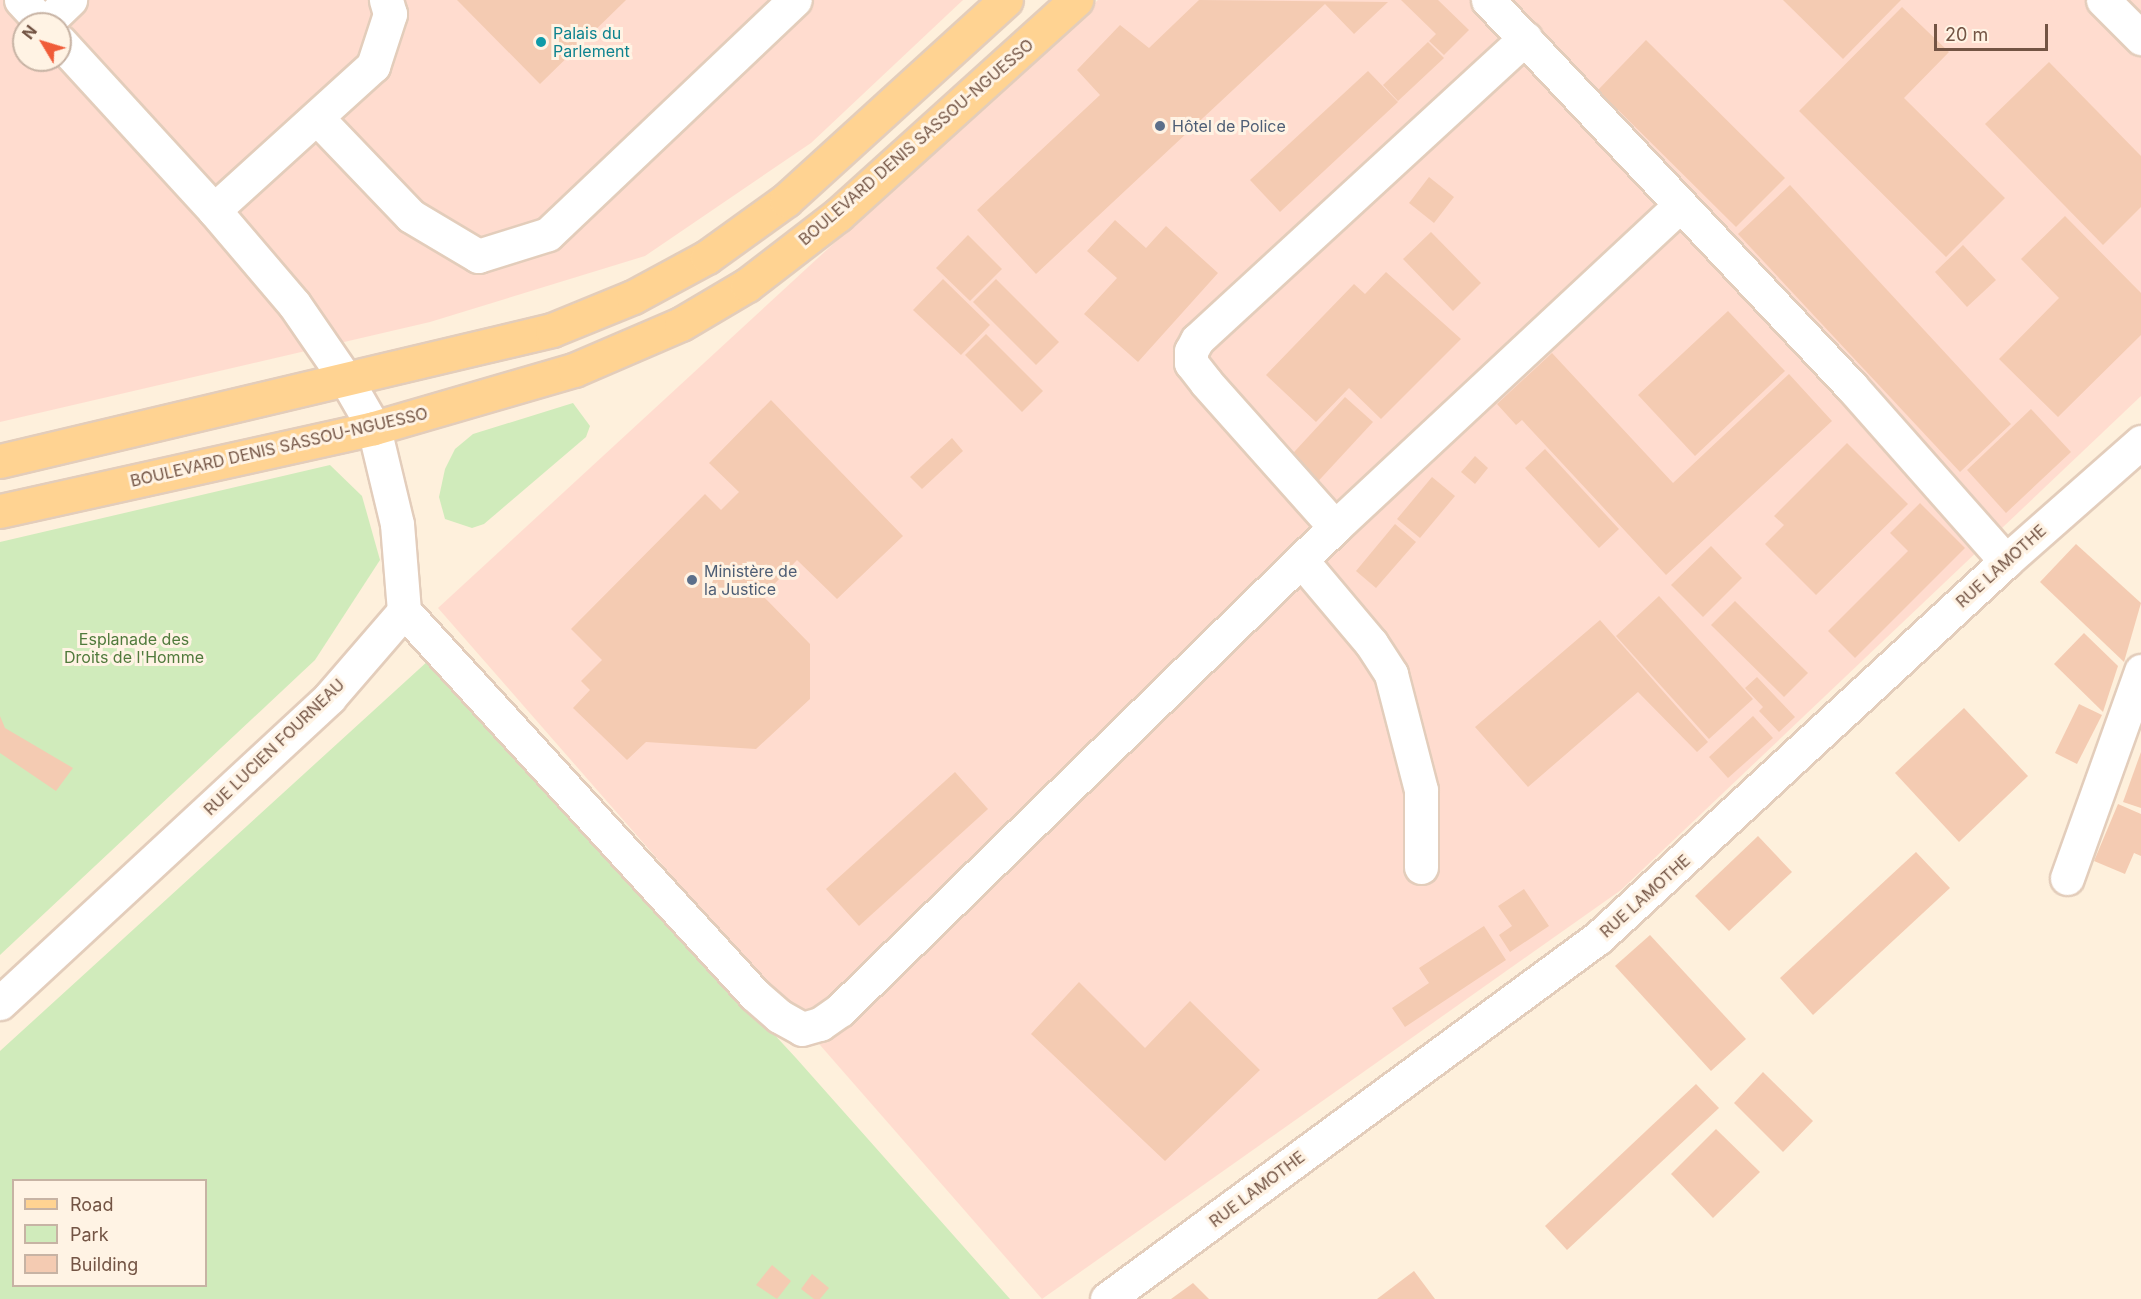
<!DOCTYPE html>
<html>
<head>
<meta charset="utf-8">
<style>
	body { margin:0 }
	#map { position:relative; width:2141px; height:1299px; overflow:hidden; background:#fef0dc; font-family:Inter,sans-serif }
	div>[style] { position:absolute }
	.commercial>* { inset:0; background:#ffdccf }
	.green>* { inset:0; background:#d0ebbb }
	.building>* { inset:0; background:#f4cbb2 }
	.roads { filter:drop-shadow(2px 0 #e3cdbb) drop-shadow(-2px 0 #e3cdbb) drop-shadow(0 2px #e3cdbb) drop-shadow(0 -2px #e3cdbb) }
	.minor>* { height:33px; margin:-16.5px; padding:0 16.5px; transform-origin:16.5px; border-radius:16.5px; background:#fff }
	.major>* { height:33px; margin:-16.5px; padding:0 16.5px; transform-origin:16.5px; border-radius:16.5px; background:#ffd392 }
	.dots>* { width:16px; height:16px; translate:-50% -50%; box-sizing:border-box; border:3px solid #fff3e4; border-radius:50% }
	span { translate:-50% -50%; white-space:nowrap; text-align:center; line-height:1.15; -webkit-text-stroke:6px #fff3e4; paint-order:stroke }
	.culture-label { font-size:16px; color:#0d838f }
	.left { translate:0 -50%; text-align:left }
	.service-label { font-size:16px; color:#4e5e75 }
	.street-label { font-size:16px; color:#735444 }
	.park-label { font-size:16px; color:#507a3c }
	.legend { position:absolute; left:12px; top:1179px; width:195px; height:108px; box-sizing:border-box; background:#fff3e4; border:2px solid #c7b3a4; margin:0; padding:8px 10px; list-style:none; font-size:18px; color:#735444 }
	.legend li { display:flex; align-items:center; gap:12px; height:30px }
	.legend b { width:30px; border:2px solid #c7b3a4 }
	.north { position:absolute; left:12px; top:12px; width:60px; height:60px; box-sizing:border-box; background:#fff3e4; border:2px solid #c7b3a4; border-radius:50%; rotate:308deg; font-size:16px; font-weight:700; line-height:24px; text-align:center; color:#735444 }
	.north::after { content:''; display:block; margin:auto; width:21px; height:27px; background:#f05c39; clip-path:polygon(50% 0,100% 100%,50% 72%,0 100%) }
	.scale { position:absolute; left:1934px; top:24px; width:114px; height:27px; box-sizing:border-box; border:3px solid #735444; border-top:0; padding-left:8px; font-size:18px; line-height:21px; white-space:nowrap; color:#735444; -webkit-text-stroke:4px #fff3e4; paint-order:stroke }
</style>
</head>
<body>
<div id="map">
	<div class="commercial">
		<i style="clip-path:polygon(evenodd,0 0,963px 0,811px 143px,645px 256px,430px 322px,0 422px,0 0,24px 24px,60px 24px,60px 60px,24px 60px,24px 24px)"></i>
		<i style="clip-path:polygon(1098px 0,2141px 0,2141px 396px,1621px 890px,1042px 1299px,438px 608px)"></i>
	</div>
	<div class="green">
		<i style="clip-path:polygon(573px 403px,590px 426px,586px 437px,484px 524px,472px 528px,445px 519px,439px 497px,445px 469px,455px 449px,473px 434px)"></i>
		<i style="clip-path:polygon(330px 465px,362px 496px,380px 560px,315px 660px,0 955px,0 542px)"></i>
		<i style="clip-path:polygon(evenodd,429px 660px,796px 1058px,1010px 1299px,0 1299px,0 1051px,429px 660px,14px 1180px,206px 1180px,206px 1286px,14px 1286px,14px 1180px)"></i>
	</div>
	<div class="building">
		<i style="clip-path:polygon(457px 0,626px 0,540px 84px)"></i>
		<i style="clip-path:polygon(1199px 0,1388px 2px,1354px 34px,1325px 4px,1036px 274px,977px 210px,1100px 95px,1077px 70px,1120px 25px,1149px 48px)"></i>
		<i style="clip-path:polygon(1401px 0,1438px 0,1469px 30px,1444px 55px,1429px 41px,1436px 34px)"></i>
		<i style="clip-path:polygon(1783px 0,1901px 0,1843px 59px)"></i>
		<i style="clip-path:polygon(1902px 7px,1949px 52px,1904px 98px,2005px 198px,1946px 257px,1799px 111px)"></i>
		<i style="clip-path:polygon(1646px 40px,1785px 178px,1736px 227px,1598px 90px)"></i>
		<i style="clip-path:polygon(1428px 42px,1444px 58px,1398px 101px,1383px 85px)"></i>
		<i style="clip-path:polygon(2049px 62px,2141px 156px,2141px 207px,2103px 245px,1985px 124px)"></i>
		<i style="clip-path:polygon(1368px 71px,1398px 102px,1280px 212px,1250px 180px)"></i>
		<i style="clip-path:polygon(1429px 177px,1454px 197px,1434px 223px,1409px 203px)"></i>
		<i style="clip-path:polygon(1790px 185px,2011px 424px,1960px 472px,1738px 234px)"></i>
		<i style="clip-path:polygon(2065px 216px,2141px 293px,2141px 335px,2058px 417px,1999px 359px,2059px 298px,2021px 259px)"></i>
		<i style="clip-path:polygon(1115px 220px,1146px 248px,1166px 226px,1218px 273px,1138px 362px,1084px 314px,1117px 278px,1087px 251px)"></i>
		<i style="clip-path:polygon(1431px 232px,1481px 283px,1453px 311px,1403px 259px)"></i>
		<i style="clip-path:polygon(968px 235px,1002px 269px,970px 301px,936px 268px)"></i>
		<i style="clip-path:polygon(1963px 245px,1996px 280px,1967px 307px,1935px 272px)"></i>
		<i style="clip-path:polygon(1386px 272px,1461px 339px,1381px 419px,1349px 388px,1316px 422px,1266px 375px,1354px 284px,1365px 294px)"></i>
		<i style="clip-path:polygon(943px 279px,990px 325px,961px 355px,913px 310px)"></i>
		<i style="clip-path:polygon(996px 279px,1059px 342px,1036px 365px,973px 302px)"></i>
		<i style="clip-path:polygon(1728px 311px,1785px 371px,1695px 456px,1638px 395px)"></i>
		<i style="clip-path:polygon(986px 334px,1043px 391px,1022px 412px,965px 355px)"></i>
		<i style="clip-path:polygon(1552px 353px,1673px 483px,1789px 374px,1832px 421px,1666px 575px,1522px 420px,1516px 425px,1497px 404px)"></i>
		<i style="clip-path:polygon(1345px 397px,1373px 422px,1311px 489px,1283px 464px)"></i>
		<i style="clip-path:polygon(771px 400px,903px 536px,837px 599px,797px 560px,763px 596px,810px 644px,810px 699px,756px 749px,646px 742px,627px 760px,573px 708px,590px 690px,581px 681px,602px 660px,571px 629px,705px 494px,721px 510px,739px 492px,709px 463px)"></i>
		<i style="clip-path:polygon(2031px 409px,2071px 452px,2006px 513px,1967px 470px)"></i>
		<i style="clip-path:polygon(952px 438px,963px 451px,922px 489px,910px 477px)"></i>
		<i style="clip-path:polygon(1847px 443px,1908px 504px,1816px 595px,1765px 544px,1784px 525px,1774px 516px)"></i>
		<i style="clip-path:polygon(1545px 449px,1619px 529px,1599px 548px,1525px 468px)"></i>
		<i style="clip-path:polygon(1475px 456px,1488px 468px,1475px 484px,1461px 472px)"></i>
		<i style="clip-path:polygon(1432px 477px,1455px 496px,1420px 538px,1397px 519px)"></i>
		<i style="clip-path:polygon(1920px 503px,1965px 548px,1855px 658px,1828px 631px,1908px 551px,1890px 533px)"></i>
		<i style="clip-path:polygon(1395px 524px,1416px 542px,1376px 588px,1356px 571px)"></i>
		<i style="clip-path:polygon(2076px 544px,2141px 603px,2124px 662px,2040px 582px)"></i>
		<i style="clip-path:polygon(1711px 546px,1742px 578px,1703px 617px,1671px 585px)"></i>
		<i style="clip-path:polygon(1659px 596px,1753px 699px,1709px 739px,1616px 636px)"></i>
		<i style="clip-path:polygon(1735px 601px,1808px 673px,1784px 697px,1711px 625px)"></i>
		<i style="clip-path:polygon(1600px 620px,1708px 742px,1697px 752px,1638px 692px,1528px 787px,1475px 727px)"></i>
		<i style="clip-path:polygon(2084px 633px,2118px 666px,2103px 712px,2054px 664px)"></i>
		<i style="clip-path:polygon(1757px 677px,1795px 717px,1779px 732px,1759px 711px,1763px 707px,1745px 688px)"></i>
		<i style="clip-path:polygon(2079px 704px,2102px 715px,2077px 764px,2055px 753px)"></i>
		<i style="clip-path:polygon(1964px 708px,2028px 776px,1959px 842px,1895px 773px)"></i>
		<i style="clip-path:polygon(0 716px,5px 728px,73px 768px,56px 791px,0 753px)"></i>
		<i style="clip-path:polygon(1753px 716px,1773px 738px,1728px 778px,1709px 757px)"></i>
		<i style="clip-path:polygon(2141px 752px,2141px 808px,2123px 802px)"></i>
		<i style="clip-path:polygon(955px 772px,988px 809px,859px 926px,826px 889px)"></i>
		<i style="clip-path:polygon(2118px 804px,2141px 814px,2141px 856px,2134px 853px,2125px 874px,2094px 861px)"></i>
		<i style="clip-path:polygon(1758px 836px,1792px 872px,1729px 931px,1695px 896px)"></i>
		<i style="clip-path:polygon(1916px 852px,1950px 888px,1813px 1015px,1780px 978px)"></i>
		<i style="clip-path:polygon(1524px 889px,1549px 926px,1510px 952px,1499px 935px,1512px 926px,1498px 906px)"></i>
		<i style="clip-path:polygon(1484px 926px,1506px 960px,1405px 1027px,1392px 1008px,1429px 983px,1419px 968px)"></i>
		<i style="clip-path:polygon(1650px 935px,1746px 1039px,1711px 1071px,1615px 966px)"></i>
		<i style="clip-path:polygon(1079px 982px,1145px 1048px,1190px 1001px,1260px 1070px,1165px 1161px,1031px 1034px)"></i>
		<i style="clip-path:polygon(1763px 1072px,1813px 1121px,1783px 1152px,1734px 1103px)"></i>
		<i style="clip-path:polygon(1696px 1084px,1719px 1108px,1567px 1250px,1545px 1226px)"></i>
		<i style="clip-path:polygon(1716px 1129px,1760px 1172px,1713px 1218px,1671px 1174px)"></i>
		<i style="clip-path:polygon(772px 1265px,791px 1281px,777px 1299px,756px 1285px)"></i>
		<i style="clip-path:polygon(1414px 1271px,1435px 1299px,1377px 1299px)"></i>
		<i style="clip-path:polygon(812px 1274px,829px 1288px,820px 1299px,814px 1299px,801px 1289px)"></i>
		<i style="clip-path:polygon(1193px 1283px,1209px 1299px,1171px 1299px)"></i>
	</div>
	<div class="roads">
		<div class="minor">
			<i style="left:21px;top:0;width:33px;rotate:47deg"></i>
			<i style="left:1488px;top:0;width:530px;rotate:46.76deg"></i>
			<i style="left:1851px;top:386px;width:234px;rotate:48.5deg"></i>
			<i style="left:2103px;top:0;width:54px;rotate:45deg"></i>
			<i style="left:45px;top:24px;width:35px;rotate:-44deg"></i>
			<i style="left:318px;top:119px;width:134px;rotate:46.2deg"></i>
			<i style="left:411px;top:216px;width:78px;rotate:30.8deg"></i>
			<i style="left:478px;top:256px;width:73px;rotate:-17.4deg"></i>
			<i style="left:548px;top:234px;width:340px;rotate:-43.5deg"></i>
			<i style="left:214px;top:210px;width:215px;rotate:-42.2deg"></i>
			<i style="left:373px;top:66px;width:55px;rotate:-71.9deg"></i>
			<i style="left:390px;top:14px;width:15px;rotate:-106deg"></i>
			<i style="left:1335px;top:527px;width:194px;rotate:-131.7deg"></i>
			<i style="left:1206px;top:382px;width:24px;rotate:-128deg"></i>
			<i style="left:1191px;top:363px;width:12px;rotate:-90deg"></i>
			<i style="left:1191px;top:351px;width:13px;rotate:-61deg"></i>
			<i style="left:1197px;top:340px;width:446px;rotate:-42.6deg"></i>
			<i style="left:1301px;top:560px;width:109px;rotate:49.9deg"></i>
			<i style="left:1371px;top:643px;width:37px;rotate:57deg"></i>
			<i style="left:1391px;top:674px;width:120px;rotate:75.5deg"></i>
			<i style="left:1421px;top:790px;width:77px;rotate:90deg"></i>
			<i style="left:404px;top:611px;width:520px;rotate:47.57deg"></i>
			<i style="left:755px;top:995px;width:32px;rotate:41deg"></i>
			<i style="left:779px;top:1016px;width:26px;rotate:29deg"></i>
			<i style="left:802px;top:1029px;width:19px;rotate:-16deg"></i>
			<i style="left:820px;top:1024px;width:24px;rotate:-35deg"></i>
			<i style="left:840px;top:1010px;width:692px;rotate:-44.3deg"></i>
			<i style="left:1335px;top:527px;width:472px;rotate:-43deg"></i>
			<i style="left:2067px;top:878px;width:220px;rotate:-70.3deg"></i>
			<i style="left:0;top:1003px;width:449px;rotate:-42.8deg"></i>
			<i style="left:329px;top:698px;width:115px;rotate:-49.2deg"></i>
			<i style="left:404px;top:611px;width:87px;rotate:-94.6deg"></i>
			<i style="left:397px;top:524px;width:99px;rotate:-103.5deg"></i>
			<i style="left:374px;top:428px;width:54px;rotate:-119.9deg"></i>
			<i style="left:347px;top:381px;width:93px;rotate:-124.5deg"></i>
			<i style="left:294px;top:304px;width:123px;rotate:-130.4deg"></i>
			<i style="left:214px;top:210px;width:228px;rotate:-132.5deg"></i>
			<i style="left:1107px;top:1299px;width:611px;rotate:-36.34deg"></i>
			<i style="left:1599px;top:937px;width:554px;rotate:-42.73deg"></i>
			<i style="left:2006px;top:561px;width:180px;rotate:-41.4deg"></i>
		</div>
		<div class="major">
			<i style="left:0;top:461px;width:567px;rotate:-13.35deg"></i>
			<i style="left:552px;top:330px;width:87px;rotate:-22.2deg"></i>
			<i style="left:633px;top:297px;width:84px;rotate:-28.4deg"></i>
			<i style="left:707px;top:257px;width:97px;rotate:-35.8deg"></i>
			<i style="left:786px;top:200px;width:297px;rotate:-42.3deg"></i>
			<i style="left:0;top:511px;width:383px;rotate:-12.5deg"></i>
			<i style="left:374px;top:428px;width:208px;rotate:-16.2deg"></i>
			<i style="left:574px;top:370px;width:116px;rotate:-23.3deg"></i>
			<i style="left:681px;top:324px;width:77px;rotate:-30.6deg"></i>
			<i style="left:747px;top:285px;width:115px;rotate:-37.6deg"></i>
			<i style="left:838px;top:215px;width:321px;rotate:-42.1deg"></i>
		</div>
	</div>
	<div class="dots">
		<i style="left:541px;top:42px;background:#0f9aa8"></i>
		<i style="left:1160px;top:126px;background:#5c6f8a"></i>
		<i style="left:692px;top:580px;background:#5c6f8a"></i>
	</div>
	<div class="culture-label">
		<span class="left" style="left:553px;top:42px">Palais du<br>Parlement</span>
	</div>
	<div class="service-label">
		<span class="left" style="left:1172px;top:126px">Hôtel de Police</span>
		<span class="left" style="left:704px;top:580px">Ministère de<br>la Justice</span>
	</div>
	<div class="street-label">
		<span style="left:916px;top:142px;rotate:-41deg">BOULEVARD DENIS SASSOU-NGUESSO</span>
		<span style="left:279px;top:447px;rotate:-13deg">BOULEVARD DENIS SASSOU-NGUESSO</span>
		<span style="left:2001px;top:566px;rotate:-42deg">RUE LAMOTHE</span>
		<span style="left:274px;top:747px;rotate:-44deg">RUE LUCIEN FOURNEAU</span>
		<span style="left:1645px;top:896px;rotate:-42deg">RUE LAMOTHE</span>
		<span style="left:1257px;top:1189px;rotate:-37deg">RUE LAMOTHE</span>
	</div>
	<div class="park-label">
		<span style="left:134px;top:648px">Esplanade des<br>Droits de l'Homme</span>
	</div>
	<ul class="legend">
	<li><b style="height:8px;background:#ffd392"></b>Road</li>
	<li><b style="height:16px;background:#d0ebbb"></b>Park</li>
	<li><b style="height:16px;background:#f4cbb2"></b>Building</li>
	</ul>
	<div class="north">N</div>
	<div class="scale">20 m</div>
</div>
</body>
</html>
